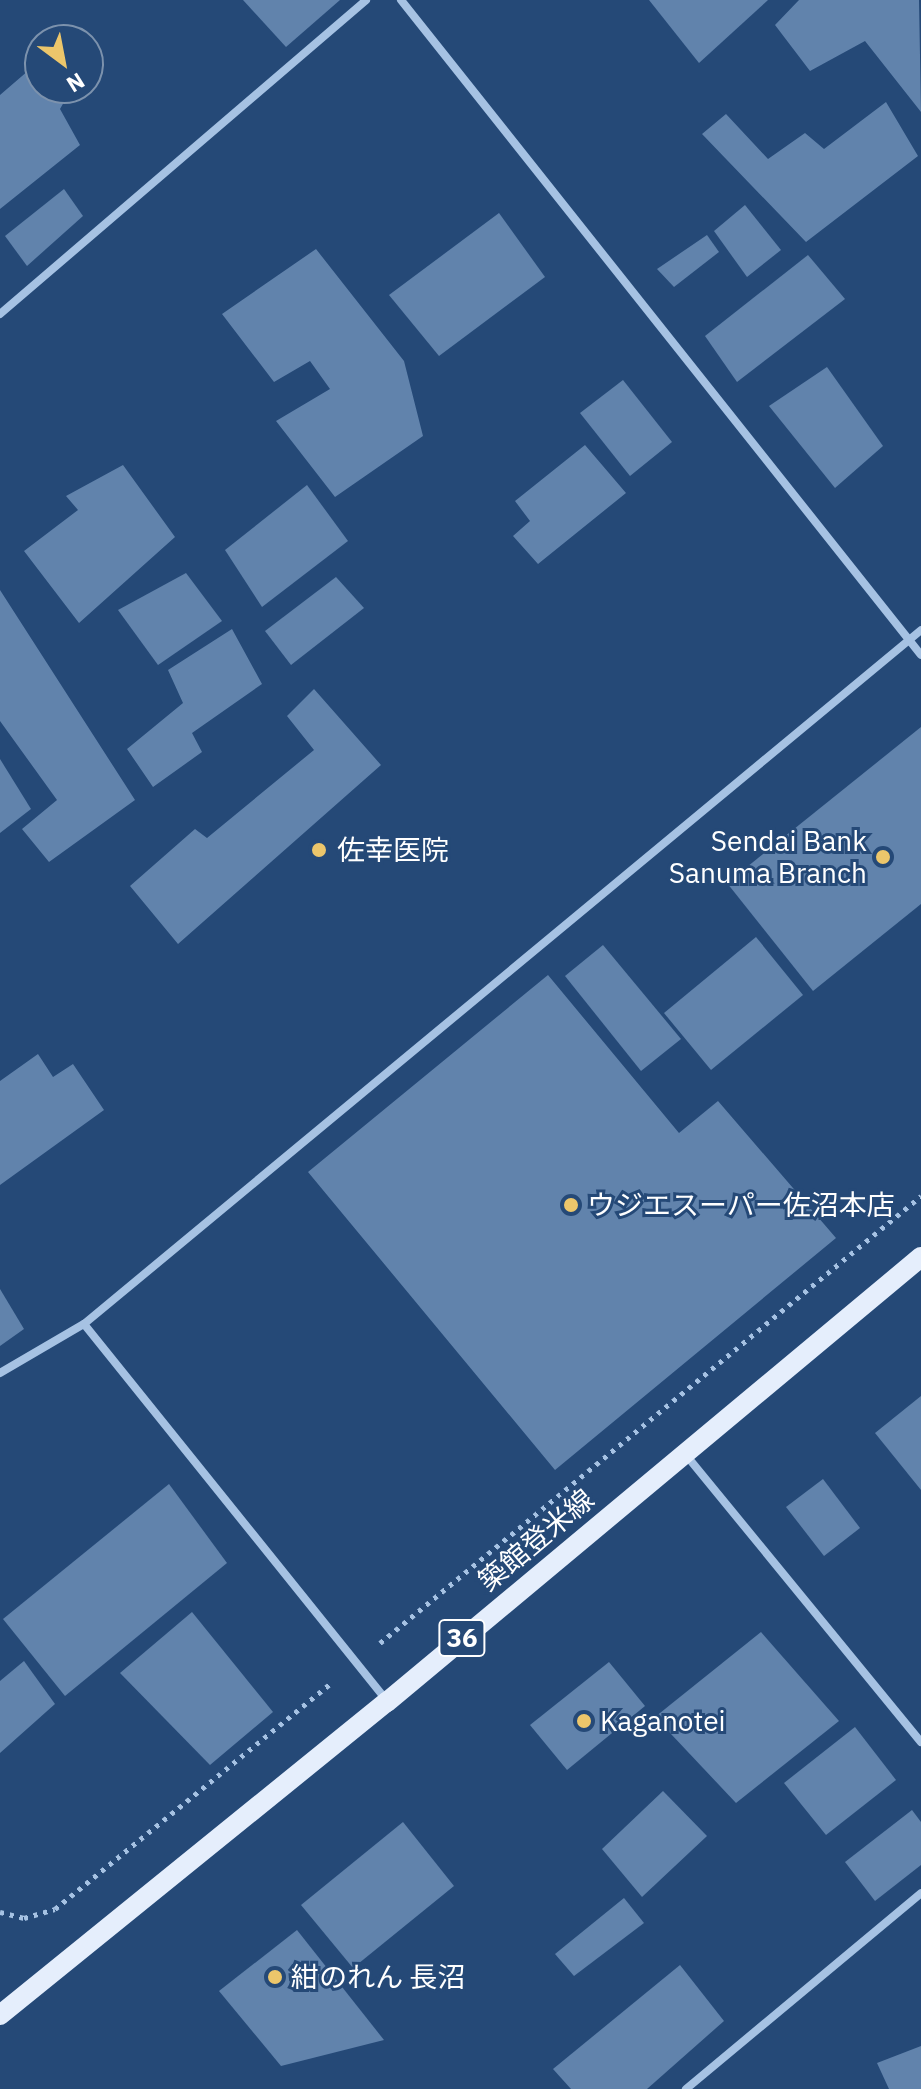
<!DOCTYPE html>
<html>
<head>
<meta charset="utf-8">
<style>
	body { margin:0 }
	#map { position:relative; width:921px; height:2089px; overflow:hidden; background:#254977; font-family:"IBM Plex Sans","Noto Sans JP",sans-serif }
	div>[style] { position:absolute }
	.building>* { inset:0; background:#6183ac }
	.path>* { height:5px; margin-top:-2.5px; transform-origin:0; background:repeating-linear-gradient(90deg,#a6c2e3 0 4px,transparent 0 10px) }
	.minor>* { height:8px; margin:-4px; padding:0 4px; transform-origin:4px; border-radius:4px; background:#a6c2e3 }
	.primary>* { height:20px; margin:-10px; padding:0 10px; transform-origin:10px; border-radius:10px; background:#e5eefc }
	.dots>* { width:22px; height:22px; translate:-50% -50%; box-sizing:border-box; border:4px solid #254977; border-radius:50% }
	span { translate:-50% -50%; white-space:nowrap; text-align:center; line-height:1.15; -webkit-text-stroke:6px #254977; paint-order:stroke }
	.shield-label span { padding:2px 6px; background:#254977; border:2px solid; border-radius:6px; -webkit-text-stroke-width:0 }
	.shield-label { font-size:26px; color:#fff; font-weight:700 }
	.poi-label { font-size:28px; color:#fff }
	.right { translate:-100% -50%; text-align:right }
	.left { translate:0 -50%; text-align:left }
	.street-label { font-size:28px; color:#fff }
	.north { position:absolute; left:24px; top:24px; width:80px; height:80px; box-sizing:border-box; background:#254977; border:2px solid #7c92ad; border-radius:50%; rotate:148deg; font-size:22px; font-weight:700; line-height:32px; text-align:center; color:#fff }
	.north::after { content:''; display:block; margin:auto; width:28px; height:36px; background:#ecc66b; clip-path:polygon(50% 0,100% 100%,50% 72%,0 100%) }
</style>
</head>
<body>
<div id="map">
	<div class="building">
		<i style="clip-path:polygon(243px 0,340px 0,286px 47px)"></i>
		<i style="clip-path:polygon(649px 0,768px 0,699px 63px)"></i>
		<i style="clip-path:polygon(799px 0,919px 0,921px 112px,865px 41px,810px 71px,775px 25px)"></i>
		<i style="clip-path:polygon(36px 64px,40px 88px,60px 88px,68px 95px,60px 109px,80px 145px,0 209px,0 95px)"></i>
		<i style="clip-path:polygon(886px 102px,918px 156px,806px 242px,702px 134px,726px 114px,768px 159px,805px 133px,824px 149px)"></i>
		<i style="clip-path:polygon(64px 189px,83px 216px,27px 266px,5px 236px)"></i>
		<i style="clip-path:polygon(745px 205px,781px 250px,747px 277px,714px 231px)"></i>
		<i style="clip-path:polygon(499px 213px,545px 277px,439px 356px,389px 295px)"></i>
		<i style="clip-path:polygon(707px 235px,719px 252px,674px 287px,657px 269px)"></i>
		<i style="clip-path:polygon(316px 249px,404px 361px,423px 436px,335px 497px,276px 421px,330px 389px,310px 361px,274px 382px,222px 314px)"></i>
		<i style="clip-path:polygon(808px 255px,845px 299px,737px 382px,705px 336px)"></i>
		<i style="clip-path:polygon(827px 367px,883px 446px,835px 488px,769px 406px)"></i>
		<i style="clip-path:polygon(623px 380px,672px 442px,630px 476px,580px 413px)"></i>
		<i style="clip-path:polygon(585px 445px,626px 493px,538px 564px,513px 536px,530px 521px,515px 501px)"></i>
		<i style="clip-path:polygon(123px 465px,175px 537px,79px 623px,24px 551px,78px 510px,66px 496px)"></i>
		<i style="clip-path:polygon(307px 485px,348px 541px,262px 607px,225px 550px)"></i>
		<i style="clip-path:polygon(186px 573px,222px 621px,158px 665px,118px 610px)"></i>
		<i style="clip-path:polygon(336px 577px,364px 608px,291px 665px,265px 631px)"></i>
		<i style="clip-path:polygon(0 590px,135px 800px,49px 862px,22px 829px,57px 800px,0 721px)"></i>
		<i style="clip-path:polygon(232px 629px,262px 684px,192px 733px,202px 752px,153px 787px,127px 749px,183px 703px,168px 670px)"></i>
		<i style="clip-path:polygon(314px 689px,381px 765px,178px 944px,130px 886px,195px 829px,207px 838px,314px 750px,287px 716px)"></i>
		<i style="clip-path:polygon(921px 727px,921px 904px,813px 991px,727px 883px)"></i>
		<i style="clip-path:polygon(0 759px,31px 809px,0 833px)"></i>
		<i style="clip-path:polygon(756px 937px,803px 995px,711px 1070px,664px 1013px)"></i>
		<i style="clip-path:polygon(603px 945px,681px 1039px,641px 1071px,565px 976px)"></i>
		<i style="clip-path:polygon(548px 975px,679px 1133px,718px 1101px,836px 1238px,555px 1470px,308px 1172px)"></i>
		<i style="clip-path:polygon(38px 1054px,53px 1077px,73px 1064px,104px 1110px,0 1185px,0 1081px)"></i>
		<i style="clip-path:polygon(0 1289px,24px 1329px,0 1346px)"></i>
		<i style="clip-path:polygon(921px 1396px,921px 1490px,875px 1433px)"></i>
		<i style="clip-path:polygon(823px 1479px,860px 1528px,824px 1556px,786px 1507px)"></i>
		<i style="clip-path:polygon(169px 1484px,227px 1563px,65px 1696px,3px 1619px)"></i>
		<i style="clip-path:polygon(192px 1612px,273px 1712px,210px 1765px,120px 1673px)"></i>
		<i style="clip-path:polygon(761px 1632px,839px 1721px,736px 1803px,655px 1717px)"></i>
		<i style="clip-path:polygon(24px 1661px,55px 1704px,0 1753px,0 1681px)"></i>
		<i style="clip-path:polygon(609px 1662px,645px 1706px,567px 1770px,530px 1725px)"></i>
		<i style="clip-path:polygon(855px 1727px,896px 1780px,826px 1835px,784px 1783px)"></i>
		<i style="clip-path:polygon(663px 1791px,707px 1836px,642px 1897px,602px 1849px)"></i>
		<i style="clip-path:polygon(912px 1810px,921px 1822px,921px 1865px,875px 1901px,845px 1862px)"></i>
		<i style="clip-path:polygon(403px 1822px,454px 1886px,353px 1968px,301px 1905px)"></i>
		<i style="clip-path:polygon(624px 1898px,644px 1923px,574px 1976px,555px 1954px)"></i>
		<i style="clip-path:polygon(297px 1930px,384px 2040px,281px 2066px,219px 1991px)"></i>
		<i style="clip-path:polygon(680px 1965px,724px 2021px,647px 2089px,571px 2089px,553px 2069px)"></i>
		<i style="clip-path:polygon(921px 2046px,921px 2089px,889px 2089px,877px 2063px)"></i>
	</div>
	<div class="path">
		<i style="left:380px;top:1643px;width:702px;rotate:-39.57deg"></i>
		<i style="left:0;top:1912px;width:25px;rotate:14deg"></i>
		<i style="left:24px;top:1918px;width:32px;rotate:-16deg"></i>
		<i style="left:55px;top:1909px;width:358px;rotate:-39.3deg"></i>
	</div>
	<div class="minor">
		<i style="left:401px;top:0;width:836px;rotate:51.55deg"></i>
		<i style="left:0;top:314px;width:482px;rotate:-40.6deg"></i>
		<i style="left:84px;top:1324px;width:484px;rotate:51.2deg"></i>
		<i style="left:0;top:1373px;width:97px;rotate:-30.3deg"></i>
		<i style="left:84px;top:1324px;width:1087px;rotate:-39.66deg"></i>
		<i style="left:686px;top:1455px;width:371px;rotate:50.7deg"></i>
		<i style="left:686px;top:2089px;width:306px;rotate:-39.8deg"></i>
	</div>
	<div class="primary">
		<i style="left:0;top:2015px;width:498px;rotate:-39deg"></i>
		<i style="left:387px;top:1702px;width:695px;rotate:-39.81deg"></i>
	</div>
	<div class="dots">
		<i style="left:319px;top:850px;background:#ecc66b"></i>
		<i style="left:883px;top:857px;background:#ecc66b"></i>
		<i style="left:571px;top:1205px;background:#ecc66b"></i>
		<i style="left:584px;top:1721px;background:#ecc66b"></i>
		<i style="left:275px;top:1977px;background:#ecc66b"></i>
	</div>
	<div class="shield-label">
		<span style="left:462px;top:1638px">36</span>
	</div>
	<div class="poi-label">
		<span class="right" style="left:867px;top:857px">Sendai Bank<br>Sanuma Branch</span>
		<span class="left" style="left:337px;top:850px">佐幸医院</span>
		<span class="left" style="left:587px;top:1205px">ウジエスーパー佐沼本店</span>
		<span class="left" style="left:600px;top:1721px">Kaganotei</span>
		<span class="left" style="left:291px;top:1977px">紺のれん 長沼</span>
	</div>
	<div class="street-label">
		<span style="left:536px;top:1540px;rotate:-40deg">築館登米線</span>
	</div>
	<div class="north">N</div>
</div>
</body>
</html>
